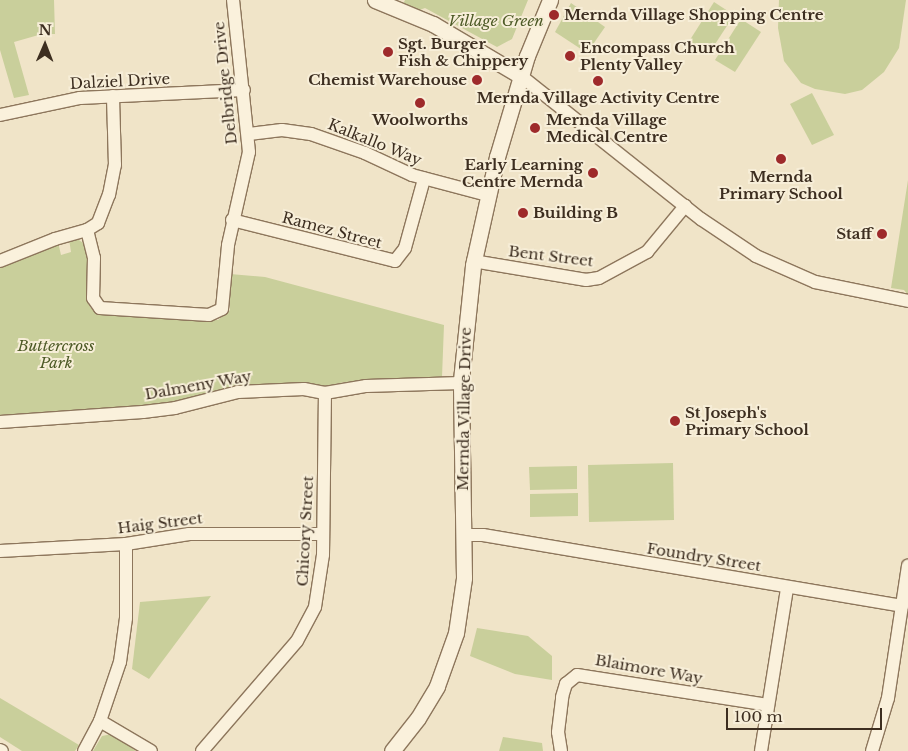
<!DOCTYPE html>
<html>
<head>
<meta charset="utf-8">
<style>
	body { margin:0 }
	#map { position:relative; width:908px; height:751px; overflow:hidden; background:#f0e4c8; font-family:"Libre Baskerville",serif }
	div>[style] { position:absolute }
	.green>* { inset:0; background:#c9cf9b }
	.roads { filter:drop-shadow(1px 0 #8d765c) drop-shadow(-1px 0 #8d765c) drop-shadow(0 1px #8d765c) drop-shadow(0 -1px #8d765c) }
	.minor>* { height:12px; margin:-6px; padding:0 6px; transform-origin:6px; border-radius:6px; background:#faf1dc }
	.tertiary>* { height:15px; margin:-7.5px; padding:0 7.5px; transform-origin:7.5px; border-radius:7.5px; background:#faf1dc }
	.dots>* { width:14px; height:14px; translate:-50% -50%; box-sizing:border-box; border:2px solid #f7eed8; border-radius:50% }
	span { translate:-50% -50%; white-space:nowrap; text-align:center; line-height:1.15; -webkit-text-stroke:4px #f7eed8; paint-order:stroke }
	.poi-label { font-size:15px; color:#3d2e20; font-weight:700 }
	.left { translate:0 -50%; text-align:left }
	.right { translate:-100% -50%; text-align:right }
	.park-label { font-size:15px; color:#4d5a26; font-style:italic }
	.street-label { font-size:15px; color:#3d2e20 }
	.north { position:absolute; left:20px; top:20px; width:50px; height:50px; -webkit-text-stroke:4px #f7eed8; paint-order:stroke; rotate:1deg; font-size:14px; font-weight:700; line-height:20px; text-align:center; color:#3d2e20 }
	.north::after { content:''; display:block; margin:auto; width:18px; height:22px; background:#3d2e20; clip-path:polygon(50% 0,100% 100%,50% 72%,0 100%) }
	.scale { position:absolute; left:726px; top:708px; width:156px; height:22px; box-sizing:border-box; border:2px solid #3d2e20; border-top:0; padding-left:6px; font-size:15px; line-height:18px; white-space:nowrap; color:#3d2e20; -webkit-text-stroke:4px #f7eed8; paint-order:stroke }
</style>
</head>
<body>
<div id="map">
	<div class="green">
		<i style="clip-path:polygon(0 0,54px 0,55px 34px,42px 34px,14px 42px,29px 95px,14px 98px,0 50px)"></i>
		<i style="clip-path:polygon(405px 0,528px 0,512px 39px,497px 47px,425px 8px,417px 11px,402px 6px)"></i>
		<i style="clip-path:polygon(779px 0,906px 0,899px 48px,884px 72px,862px 90px,845px 94px,815px 89px,801px 83px,784px 61px,778px 28px)"></i>
		<i style="clip-path:polygon(714px 2px,734px 15px,708px 55px,688px 43px)"></i>
		<i style="clip-path:polygon(571px 3px,605px 27px,587px 53px,555px 32px)"></i>
		<i style="clip-path:polygon(741px 19px,761px 32px,735px 72px,715px 60px)"></i>
		<i style="clip-path:polygon(812px 93px,834px 135px,812px 145px,790px 104px)"></i>
		<i style="clip-path:polygon(908px 180px,908px 295px,904px 290px,891px 288px)"></i>
		<i style="clip-path:polygon(76px 238px,86px 245px,90px 257px,88px 294px,90px 307px,97px 314px,218px 320px,230px 310px,230px 274px,265px 277px,444px 325px,442px 377px,345px 382px,325px 386px,259px 385px,161px 404px,0 415px,0 266px,58px 242px,61px 255px,71px 252px,69px 239px)"></i>
		<i style="clip-path:polygon(673px 463px,674px 520px,589px 522px,588px 465px)"></i>
		<i style="clip-path:polygon(577px 466px,577px 489px,530px 490px,529px 467px)"></i>
		<i style="clip-path:polygon(578px 493px,578px 516px,530px 517px,530px 494px)"></i>
		<i style="clip-path:polygon(211px 596px,149px 679px,132px 669px,140px 602px)"></i>
		<i style="clip-path:polygon(477px 628px,528px 636px,552px 656px,552px 680px,515px 674px,470px 656px)"></i>
		<i style="clip-path:polygon(0 698px,79px 745px,75px 751px,22px 751px,0 737px)"></i>
		<i style="clip-path:polygon(112px 734px,136px 751px,93px 751px,102px 736px)"></i>
		<i style="clip-path:polygon(503px 737px,542px 743px,543px 751px,499px 751px)"></i>
	</div>
	<div class="roads">
		<div class="minor">
			<i style="left:521px;top:76px;width:230px;rotate:38.5deg"></i>
			<i style="left:701px;top:219px;width:66px;rotate:33.9deg"></i>
			<i style="left:756px;top:256px;width:64px;rotate:23.8deg"></i>
			<i style="left:815px;top:282px;width:95px;rotate:11.5deg"></i>
			<i style="left:0;top:115px;width:82px;rotate:-12deg"></i>
			<i style="left:80px;top:98px;width:164px;rotate:-2.8deg"></i>
			<i style="left:249px;top:134px;width:33px;rotate:-7deg"></i>
			<i style="left:282px;top:130px;width:29px;rotate:8deg"></i>
			<i style="left:311px;top:134px;width:57px;rotate:19.4deg"></i>
			<i style="left:365px;top:153px;width:52px;rotate:25.1deg"></i>
			<i style="left:412px;top:175px;width:78px;rotate:14.9deg"></i>
			<i style="left:232px;top:220px;width:168px;rotate:14.1deg"></i>
			<i style="left:395px;top:261px;width:16px;rotate:-52deg"></i>
			<i style="left:405px;top:248px;width:72px;rotate:-74.6deg"></i>
			<i style="left:87px;top:230px;width:29px;rotate:76deg"></i>
			<i style="left:94px;top:258px;width:40px;rotate:91.4deg"></i>
			<i style="left:93px;top:298px;width:12px;rotate:55deg"></i>
			<i style="left:100px;top:308px;width:109px;rotate:3.7deg"></i>
			<i style="left:209px;top:315px;width:14px;rotate:-25deg"></i>
			<i style="left:222px;top:309px;width:64px;rotate:-84.6deg"></i>
			<i style="left:228px;top:245px;width:95px;rotate:-77.3deg"></i>
			<i style="left:249px;top:152px;width:153px;rotate:-96deg"></i>
			<i style="left:0;top:261px;width:59px;rotate:-21.8deg"></i>
			<i style="left:55px;top:239px;width:33px;rotate:-16deg"></i>
			<i style="left:87px;top:230px;width:13px;rotate:-32deg"></i>
			<i style="left:98px;top:223px;width:30px;rotate:-69deg"></i>
			<i style="left:109px;top:195px;width:31px;rotate:-79deg"></i>
			<i style="left:115px;top:165px;width:69px;rotate:-91.7deg"></i>
			<i style="left:473px;top:261px;width:115px;rotate:9.5deg"></i>
			<i style="left:586px;top:280px;width:13px;rotate:-9deg"></i>
			<i style="left:599px;top:278px;width:55px;rotate:-28.4deg"></i>
			<i style="left:647px;top:252px;width:60px;rotate:-50.4deg"></i>
			<i style="left:0;top:422px;width:143px;rotate:-4deg"></i>
			<i style="left:143px;top:412px;width:32px;rotate:-7deg"></i>
			<i style="left:175px;top:408px;width:65px;rotate:-14.3deg"></i>
			<i style="left:238px;top:392px;width:66px;rotate:-2.6deg"></i>
			<i style="left:304px;top:389px;width:21px;rotate:11deg"></i>
			<i style="left:325px;top:393px;width:42px;rotate:-9.7deg"></i>
			<i style="left:366px;top:386px;width:95px;rotate:-1.8deg"></i>
			<i style="left:463px;top:535px;width:20px"></i>
			<i style="left:483px;top:535px;width:425px;rotate:9.6deg"></i>
			<i style="left:0;top:551px;width:126px;rotate:-3.2deg"></i>
			<i style="left:126px;top:544px;width:64px;rotate:-9deg"></i>
			<i style="left:189px;top:534px;width:134px"></i>
			<i style="left:100px;top:721px;width:59px;rotate:30.5deg"></i>
			<i style="left:0;top:750px;width:2px;rotate:27deg"></i>
			<i style="left:84px;top:751px;width:34px;rotate:-62deg"></i>
			<i style="left:100px;top:721px;width:62px;rotate:-71.3deg"></i>
			<i style="left:120px;top:662px;width:44px;rotate:-82.2deg"></i>
			<i style="left:126px;top:618px;width:74px;rotate:-90deg"></i>
			<i style="left:202px;top:751px;width:145px;rotate:-49.2deg"></i>
			<i style="left:297px;top:641px;width:38px;rotate:-62deg"></i>
			<i style="left:315px;top:607px;width:53px;rotate:-81.3deg"></i>
			<i style="left:323px;top:555px;width:162px;rotate:-89.3deg"></i>
			<i style="left:561px;top:751px;width:19px;rotate:-99deg"></i>
			<i style="left:558px;top:732px;width:35px;rotate:-83deg"></i>
			<i style="left:562px;top:697px;width:14px;rotate:-73deg"></i>
			<i style="left:566px;top:684px;width:14px;rotate:-39deg"></i>
			<i style="left:577px;top:675px;width:193px;rotate:8.9deg"></i>
			<i style="left:761px;top:751px;width:165px;rotate:-80.9deg"></i>
			<i style="left:872px;top:751px;width:55px;rotate:-73.2deg"></i>
			<i style="left:888px;top:698px;width:134px;rotate:-81.4deg"></i>
		</div>
		<div class="tertiary">
			<i style="left:375px;top:0;width:63px;rotate:22.5deg"></i>
			<i style="left:433px;top:24px;width:102px;rotate:30.6deg"></i>
			<i style="left:392px;top:751px;width:42px;rotate:-51.8deg"></i>
			<i style="left:418px;top:718px;width:37px;rotate:-59deg"></i>
			<i style="left:437px;top:686px;width:56px;rotate:-70.3deg"></i>
			<i style="left:456px;top:633px;width:56px;rotate:-81.7deg"></i>
			<i style="left:464px;top:578px;width:198px;rotate:-90.9deg"></i>
			<i style="left:461px;top:380px;width:116px;rotate:-84deg"></i>
			<i style="left:473px;top:265px;width:111px;rotate:-77.5deg"></i>
			<i style="left:497px;top:157px;width:105px;rotate:-73.5deg"></i>
			<i style="left:527px;top:56px;width:61px;rotate:-67.7deg"></i>
		</div>
	</div>
	<div class="dots">
		<i style="left:554px;top:15px;background:#9e2a2b"></i>
		<i style="left:388px;top:52px;background:#9e2a2b"></i>
		<i style="left:570px;top:56px;background:#9e2a2b"></i>
		<i style="left:477px;top:80px;background:#9e2a2b"></i>
		<i style="left:598px;top:81px;background:#9e2a2b"></i>
		<i style="left:420px;top:103px;background:#9e2a2b"></i>
		<i style="left:535px;top:128px;background:#9e2a2b"></i>
		<i style="left:781px;top:159px;background:#9e2a2b"></i>
		<i style="left:593px;top:173px;background:#9e2a2b"></i>
		<i style="left:523px;top:213px;background:#9e2a2b"></i>
		<i style="left:882px;top:234px;background:#9e2a2b"></i>
		<i style="left:675px;top:421px;background:#9e2a2b"></i>
	</div>
	<div class="poi-label">
		<span class="left" style="left:564px;top:15px">Mernda Village Shopping Centre</span>
		<span class="left" style="left:398px;top:52px">Sgt. Burger<br>Fish &amp; Chippery</span>
		<span class="left" style="left:580px;top:56px">Encompass Church<br>Plenty Valley</span>
		<span class="right" style="left:467px;top:80px">Chemist Warehouse</span>
		<span style="left:598px;top:98px">Mernda Village Activity Centre</span>
		<span class="left" style="left:546px;top:128px">Mernda Village<br>Medical Centre</span>
		<span style="left:420px;top:120px">Woolworths</span>
		<span class="right" style="left:583px;top:173px">Early Learning<br>Centre Mernda</span>
		<span style="left:781px;top:185px">Mernda<br>Primary School</span>
		<span class="left" style="left:533px;top:213px">Building B</span>
		<span class="right" style="left:872px;top:234px">Staff</span>
		<span class="left" style="left:685px;top:421px">St Joseph's<br>Primary School</span>
	</div>
	<div class="park-label">
		<span style="left:496px;top:21px">Village Green</span>
		<span style="left:56px;top:354px">Buttercross<br>Park</span>
	</div>
	<div class="street-label">
		<span style="left:120px;top:81px;rotate:-3deg">Dalziel Drive</span>
		<span style="left:225px;top:83px;rotate:-96deg">Delbridge Drive</span>
		<span style="left:375px;top:142px;rotate:22deg">Kalkallo Way</span>
		<span style="left:332px;top:230px;rotate:15deg">Ramez Street</span>
		<span style="left:551px;top:256px;rotate:7deg">Bent Street</span>
		<span style="left:198px;top:385px;rotate:-10deg">Dalmeny Way</span>
		<span style="left:464px;top:409px;rotate:-89deg">Mernda Village Drive</span>
		<span style="left:160px;top:523px;rotate:-7deg">Haig Street</span>
		<span style="left:305px;top:531px;rotate:-87deg">Chicory Street</span>
		<span style="left:704px;top:557px;rotate:9deg">Foundry Street</span>
		<span style="left:649px;top:669px;rotate:10deg">Blaimore Way</span>
	</div>
	<div class="north">N</div>
	<div class="scale">100 m</div>
</div>
</body>
</html>
